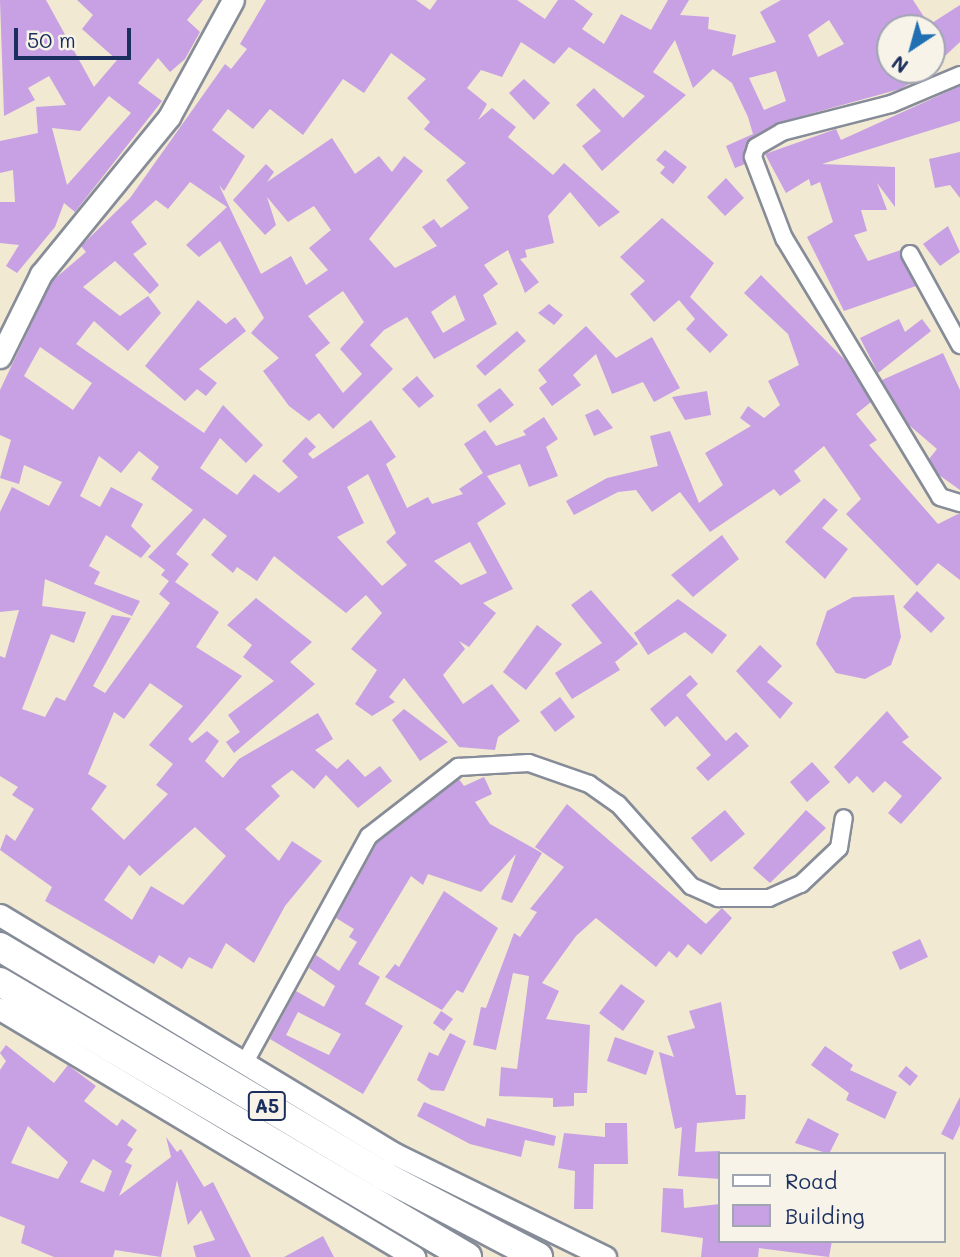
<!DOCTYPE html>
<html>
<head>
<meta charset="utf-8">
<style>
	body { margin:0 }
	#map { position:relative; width:960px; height:1257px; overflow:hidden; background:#f1e9d1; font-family:Mali,sans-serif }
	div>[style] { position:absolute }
	.building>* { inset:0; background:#c7a1e3 }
	.roads { filter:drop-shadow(2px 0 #868c98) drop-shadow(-2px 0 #868c98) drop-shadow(0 2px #868c98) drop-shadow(0 -2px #868c98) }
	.street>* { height:16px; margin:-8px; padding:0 8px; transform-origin:8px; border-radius:8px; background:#fff }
	.secondary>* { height:21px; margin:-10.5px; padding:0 10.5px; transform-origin:10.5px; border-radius:10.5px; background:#fff }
	.highway>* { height:28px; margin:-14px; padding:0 14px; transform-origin:14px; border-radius:14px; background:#fff }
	span { translate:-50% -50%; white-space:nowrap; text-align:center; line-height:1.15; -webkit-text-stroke:6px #f7f3e8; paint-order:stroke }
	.shield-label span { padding:2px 5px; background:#f7f3e8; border:2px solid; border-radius:5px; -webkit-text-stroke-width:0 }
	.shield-label { font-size:19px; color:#1b2f5e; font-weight:700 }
	.legend { position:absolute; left:718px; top:1152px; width:228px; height:91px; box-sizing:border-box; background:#f7f3e8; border:2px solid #9fa5b1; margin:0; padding:9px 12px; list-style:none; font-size:21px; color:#1b2f5e }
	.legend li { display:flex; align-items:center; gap:14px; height:35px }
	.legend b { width:35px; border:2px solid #9fa5b1 }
	.north { position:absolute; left:876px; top:14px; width:70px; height:70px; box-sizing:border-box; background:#f7f3e8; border:2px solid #9fa5b1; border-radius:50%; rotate:216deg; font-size:19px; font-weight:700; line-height:28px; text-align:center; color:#1b2f5e }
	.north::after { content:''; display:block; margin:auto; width:24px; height:32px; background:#1f6fb2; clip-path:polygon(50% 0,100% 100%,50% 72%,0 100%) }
	.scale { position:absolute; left:14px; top:28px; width:117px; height:32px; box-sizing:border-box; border:4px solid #1b2f5e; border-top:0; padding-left:9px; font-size:21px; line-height:24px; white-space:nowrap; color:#1b2f5e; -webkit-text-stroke:5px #f7f3e8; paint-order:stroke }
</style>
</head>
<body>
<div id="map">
	<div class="building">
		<i style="clip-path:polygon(evenodd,0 0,46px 0,94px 87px,117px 60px,82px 29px,93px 15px,77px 0,203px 0,187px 20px,200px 32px,185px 59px,170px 72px,158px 58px,138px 83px,162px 101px,75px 212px,64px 203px,55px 227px,17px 273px,6px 266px,19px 245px,0 243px,0 202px,15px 202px,13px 170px,0 173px,0 141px,38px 133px,36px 107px,66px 105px,49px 76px,28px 88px,35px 100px,4px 116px,0 0,109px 96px,131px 113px,67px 185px,52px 128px,80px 131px,109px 96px)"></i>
		<i style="clip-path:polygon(evenodd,266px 0,416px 0,430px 10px,437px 0,517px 0,545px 19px,558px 0,574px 0,593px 14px,582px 29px,604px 44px,621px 14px,651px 30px,668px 0,689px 0,680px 15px,709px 17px,708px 29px,736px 35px,732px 56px,776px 42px,760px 12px,781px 0,913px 0,926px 20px,913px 28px,890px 28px,890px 70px,934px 70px,900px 89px,777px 123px,750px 139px,745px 164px,735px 168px,726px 146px,753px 134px,748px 117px,732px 83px,713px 69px,693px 88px,675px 40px,653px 72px,686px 95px,602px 171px,582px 146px,601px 131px,576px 105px,594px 88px,623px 118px,645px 96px,569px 47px,554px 64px,521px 42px,502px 77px,481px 70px,467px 88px,487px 104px,478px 120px,492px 108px,516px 127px,508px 137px,553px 175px,564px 163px,620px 212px,599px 227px,570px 192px,548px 216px,554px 243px,525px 250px,527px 257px,520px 259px,539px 282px,525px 293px,508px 250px,484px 265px,498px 284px,483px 295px,497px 324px,434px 359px,407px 317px,384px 330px,370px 345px,393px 369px,333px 429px,319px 413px,309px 421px,289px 406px,263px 371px,279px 358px,251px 333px,264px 318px,220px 241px,199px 257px,186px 245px,227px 207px,190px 182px,168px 209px,156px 200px,131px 222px,147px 244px,133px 254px,159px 285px,150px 294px,115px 261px,83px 287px,120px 316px,148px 296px,161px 313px,128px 351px,94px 321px,76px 344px,204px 433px,223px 405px,263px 445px,246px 463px,220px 438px,200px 468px,237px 495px,254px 474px,279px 493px,298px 477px,282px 461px,306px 437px,316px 447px,308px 454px,313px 459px,371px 420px,396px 457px,386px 464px,407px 508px,428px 497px,432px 504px,463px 494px,459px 489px,483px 473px,464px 444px,485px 430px,496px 446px,526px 435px,523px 431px,544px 417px,558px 439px,546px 447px,558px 476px,529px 487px,520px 464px,487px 476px,506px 504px,477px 523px,513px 589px,483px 603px,496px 613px,469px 647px,459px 641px,465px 649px,443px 675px,463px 704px,492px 684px,520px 721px,498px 737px,495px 750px,459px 747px,404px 678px,389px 697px,395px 702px,372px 716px,355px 704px,377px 670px,351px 649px,382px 613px,366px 595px,346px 613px,274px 556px,257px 581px,237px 567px,233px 573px,211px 555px,227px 536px,204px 518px,176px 554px,189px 564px,175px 582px,219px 612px,196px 647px,242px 676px,188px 739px,192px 743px,207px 731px,219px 741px,205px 761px,223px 778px,239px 759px,318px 713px,333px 739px,315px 750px,337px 769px,348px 759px,365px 777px,380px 766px,392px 781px,358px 808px,326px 775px,314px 789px,292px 770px,271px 786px,280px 796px,245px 829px,279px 861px,292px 841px,322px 861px,285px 906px,254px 963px,226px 943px,212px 969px,189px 957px,182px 969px,159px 955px,154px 964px,45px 901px,52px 887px,0 850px,6px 834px,15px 841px,34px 809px,12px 795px,18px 787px,0 776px,0 656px,5px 658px,19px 610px,0 612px,0 512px,12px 487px,49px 506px,62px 482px,24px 465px,19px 484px,0 478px,11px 440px,0 435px,0 390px,52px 281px,86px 252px,81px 246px,130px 198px,225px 64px,231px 69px,247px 49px,240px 44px,266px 0,829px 20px,844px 44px,818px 57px,808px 35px,829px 20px,266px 0,391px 53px,426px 79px,407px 98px,430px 122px,424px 129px,466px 163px,446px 180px,469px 208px,441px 228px,434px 219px,422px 227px,437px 246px,395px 268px,369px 239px,423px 171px,404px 156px,392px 172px,379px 156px,355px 174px,332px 138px,267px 182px,274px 172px,266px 164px,233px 200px,265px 235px,276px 225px,267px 197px,288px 222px,314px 206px,331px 230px,309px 248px,328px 270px,306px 285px,291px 256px,261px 274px,219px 185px,224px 191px,245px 156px,212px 130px,228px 109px,253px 129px,270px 109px,303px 135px,343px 79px,364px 93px,391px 53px,266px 0,776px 71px,786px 101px,764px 110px,749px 78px,776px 71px,266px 0,343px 291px,364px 322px,340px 349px,362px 374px,343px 393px,315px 355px,330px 343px,308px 316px,343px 291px,266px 0,455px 295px,465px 320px,443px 333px,431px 312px,455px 295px,266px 0,40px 347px,92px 383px,73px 410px,24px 376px,40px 347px,266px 0,139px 451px,159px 467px,151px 479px,193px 510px,148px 557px,165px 570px,161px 575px,169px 581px,159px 594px,170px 603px,105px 693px,93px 686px,131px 618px,112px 615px,65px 701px,56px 697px,45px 717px,22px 709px,51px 634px,74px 643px,86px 612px,42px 606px,45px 579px,132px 616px,140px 601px,94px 584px,100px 572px,89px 566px,106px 535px,141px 558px,151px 546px,131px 526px,143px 504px,111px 487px,100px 507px,80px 496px,99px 456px,121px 473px,139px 451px,266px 0,368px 474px,396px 533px,386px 542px,407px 565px,382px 586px,337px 537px,364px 523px,347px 487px,368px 474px,266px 0,470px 542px,487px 573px,461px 585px,434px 561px,470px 542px,266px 0,150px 683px,183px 706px,149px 745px,173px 764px,156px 785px,168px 794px,124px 840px,91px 809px,107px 786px,88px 774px,114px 712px,124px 719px,150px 683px,266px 0,195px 827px,226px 856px,183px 905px,151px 886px,132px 920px,104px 900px,129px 865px,140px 876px,195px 827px)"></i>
		<i style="clip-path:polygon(960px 5px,960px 42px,932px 68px,932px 23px)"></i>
		<i style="clip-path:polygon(524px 79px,550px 103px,534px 120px,509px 93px)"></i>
		<i style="clip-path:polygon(960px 86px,960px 121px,822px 164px,895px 167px,895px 207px,877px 183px,887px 210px,861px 210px,867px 231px,854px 235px,868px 261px,901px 250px,916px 286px,844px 311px,807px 237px,833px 222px,820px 182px,811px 186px,809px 179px,786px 193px,765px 154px,836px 129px,841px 140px)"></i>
		<i style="clip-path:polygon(665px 150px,687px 167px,673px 184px,660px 173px,665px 167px,656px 160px)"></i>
		<i style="clip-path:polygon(960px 152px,960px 198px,950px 185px,935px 188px,929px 159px)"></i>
		<i style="clip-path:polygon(726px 178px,744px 198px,725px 216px,707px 197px)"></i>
		<i style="clip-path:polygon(662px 218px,714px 263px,690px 297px,728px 335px,710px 353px,686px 329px,695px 319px,679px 300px,654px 322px,630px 294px,645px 281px,620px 257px)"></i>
		<i style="clip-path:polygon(948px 226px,960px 252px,940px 266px,923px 244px)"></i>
		<i style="clip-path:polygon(761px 275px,845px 360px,871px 402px,856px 414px,877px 440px,869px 445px,938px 524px,960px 513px,960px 580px,938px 563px,917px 586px,846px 514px,861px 499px,824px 446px,794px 471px,801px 481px,780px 496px,774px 489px,710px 532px,680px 492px,652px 512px,636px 490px,618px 492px,574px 515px,566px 501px,607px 478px,658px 466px,650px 436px,670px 431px,699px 503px,723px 485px,705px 453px,751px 426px,740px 418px,748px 406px,764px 418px,780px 405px,768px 381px,799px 365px,788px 334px,744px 293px)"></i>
		<i style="clip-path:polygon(198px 300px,226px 324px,235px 317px,246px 331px,199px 369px,217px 383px,206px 396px,197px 389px,185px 401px,145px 366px)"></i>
		<i style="clip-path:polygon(549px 304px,563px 315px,554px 325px,538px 313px)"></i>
		<i style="clip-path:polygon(899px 319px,905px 332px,922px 319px,931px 331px,878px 373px,860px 338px)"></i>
		<i style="clip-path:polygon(586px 326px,616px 358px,652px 337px,680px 388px,654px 402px,643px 382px,612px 394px,596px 354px,573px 375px,581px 385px,552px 406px,539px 388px,547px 382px,538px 370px)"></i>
		<i style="clip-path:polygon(517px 331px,526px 341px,485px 376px,476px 366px)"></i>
		<i style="clip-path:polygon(943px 353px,960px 390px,960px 490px,939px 475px,929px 459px,937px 449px,909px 425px,882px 380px)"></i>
		<i style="clip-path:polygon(417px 376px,434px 396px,419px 408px,402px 389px)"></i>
		<i style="clip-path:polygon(500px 388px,514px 405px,490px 423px,477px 405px)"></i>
		<i style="clip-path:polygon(707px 391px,711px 415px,685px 420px,672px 397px)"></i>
		<i style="clip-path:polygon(598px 409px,613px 428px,594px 436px,585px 415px)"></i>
		<i style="clip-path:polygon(824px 498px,838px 510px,822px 528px,848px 549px,825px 579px,785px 542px)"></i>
		<i style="clip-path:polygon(722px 535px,739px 559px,693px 597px,671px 575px)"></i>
		<i style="clip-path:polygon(591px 590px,638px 644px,615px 662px,620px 670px,572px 699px,555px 673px,602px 643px,571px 605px)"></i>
		<i style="clip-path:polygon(917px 591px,945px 618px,931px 633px,903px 607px)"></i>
		<i style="clip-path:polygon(894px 595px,901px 637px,891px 665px,865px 679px,836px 673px,816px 644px,827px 611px,853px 597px)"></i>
		<i style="clip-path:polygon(256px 598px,312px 642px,290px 662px,315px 684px,234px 753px,226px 742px,240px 732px,228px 715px,274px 681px,243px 657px,252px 645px,227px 625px)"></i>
		<i style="clip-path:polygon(678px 599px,727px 635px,712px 654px,685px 632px,648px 655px,634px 633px)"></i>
		<i style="clip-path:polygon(537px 625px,562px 644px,526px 690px,503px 672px)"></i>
		<i style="clip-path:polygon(760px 645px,782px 666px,767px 682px,793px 703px,780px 719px,736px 671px)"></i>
		<i style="clip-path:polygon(690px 675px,698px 684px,686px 695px,726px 741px,736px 732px,749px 746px,708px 781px,696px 768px,711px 755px,677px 716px,665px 727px,650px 709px)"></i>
		<i style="clip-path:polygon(560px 697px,575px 717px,555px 732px,540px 712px)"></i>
		<i style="clip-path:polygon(404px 709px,448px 742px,420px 761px,392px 720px)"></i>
		<i style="clip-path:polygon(887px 711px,909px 737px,902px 742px,942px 778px,901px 824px,888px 813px,902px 796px,885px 781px,873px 793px,857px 776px,849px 784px,834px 767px)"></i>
		<i style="clip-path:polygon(812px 762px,830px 782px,807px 802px,790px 782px)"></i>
		<i style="clip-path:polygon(evenodd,484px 777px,492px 794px,475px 802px,490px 824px,542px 853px,512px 903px,501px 899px,516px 854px,481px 892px,428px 874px,423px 885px,411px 876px,358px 964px,380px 977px,365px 1004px,403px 1026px,363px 1094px,270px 1039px,296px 991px,324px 1007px,335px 986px,309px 968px,316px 955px,339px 971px,357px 942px,349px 937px,354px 929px,336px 918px,377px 843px,459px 779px,464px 786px,484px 777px,298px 1012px,341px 1034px,329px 1055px,286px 1035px,298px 1012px)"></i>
		<i style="clip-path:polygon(567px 804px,706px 924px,722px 908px,732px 918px,701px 955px,688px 944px,677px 958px,669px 951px,656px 967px,596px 918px,576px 936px,542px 983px,559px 991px,546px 1019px,590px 1025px,587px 1093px,574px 1093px,574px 1106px,553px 1107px,553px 1098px,499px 1096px,501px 1067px,517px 1069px,529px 976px,513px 973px,496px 1050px,473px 1045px,481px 1007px,486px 1008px,514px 933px,520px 937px,537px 912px,530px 909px,564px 867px,535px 847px)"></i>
		<i style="clip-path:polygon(725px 810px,745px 834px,711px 862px,691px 838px)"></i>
		<i style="clip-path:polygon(806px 810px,826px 828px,770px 883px,753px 868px)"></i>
		<i style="clip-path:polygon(444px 891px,498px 928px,463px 993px,457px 990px,442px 1010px,385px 977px,395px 964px,399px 967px)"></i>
		<i style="clip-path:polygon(920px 939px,928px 957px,900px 970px,892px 952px)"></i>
		<i style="clip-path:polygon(621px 984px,645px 1001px,623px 1031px,599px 1013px)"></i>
		<i style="clip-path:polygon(721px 1002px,736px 1095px,746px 1095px,745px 1119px,697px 1123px,695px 1152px,720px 1151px,720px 1179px,678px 1176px,682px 1127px,675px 1129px,659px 1052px,674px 1057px,667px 1036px,695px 1028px,689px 1011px)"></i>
		<i style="clip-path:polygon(441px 1011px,453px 1019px,444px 1031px,433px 1023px)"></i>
		<i style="clip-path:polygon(450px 1033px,466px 1041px,444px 1091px,431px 1090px,417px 1080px,429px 1052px,438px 1056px)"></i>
		<i style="clip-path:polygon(615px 1037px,654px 1051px,646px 1075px,607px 1061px)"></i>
		<i style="clip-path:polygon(evenodd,6px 1045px,54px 1083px,68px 1065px,96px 1086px,84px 1101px,117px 1126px,122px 1119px,137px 1130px,127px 1145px,133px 1149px,125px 1162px,132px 1165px,119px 1196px,171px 1157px,166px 1137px,177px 1152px,181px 1149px,204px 1187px,213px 1182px,251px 1257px,196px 1257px,193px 1246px,215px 1240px,201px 1210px,188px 1225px,177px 1180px,161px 1257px,115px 1250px,113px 1257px,54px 1257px,21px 1243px,25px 1226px,0 1216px,0 1070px,6px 1061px,0 1053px,6px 1045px,28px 1126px,68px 1162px,58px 1179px,11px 1163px,28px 1126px,6px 1045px,93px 1159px,112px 1171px,104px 1192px,80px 1182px,93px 1159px)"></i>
		<i style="clip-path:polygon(825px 1046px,853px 1065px,850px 1070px,897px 1092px,885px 1119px,846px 1100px,849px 1093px,811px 1065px)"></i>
		<i style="clip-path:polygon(906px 1066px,918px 1076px,910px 1086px,898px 1076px)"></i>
		<i style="clip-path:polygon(960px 1097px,960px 1125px,953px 1140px,941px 1134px)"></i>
		<i style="clip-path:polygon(424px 1102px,485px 1127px,487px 1118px,556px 1136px,554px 1146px,525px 1140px,521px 1157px,470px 1144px,417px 1116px)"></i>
		<i style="clip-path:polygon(808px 1118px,839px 1134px,829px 1154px,795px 1143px)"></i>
		<i style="clip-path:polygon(605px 1123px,627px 1123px,628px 1164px,594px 1164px,593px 1209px,574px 1209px,575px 1171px,558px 1168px,564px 1133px,605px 1137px)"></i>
		<i style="clip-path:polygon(663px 1188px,683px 1189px,684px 1208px,720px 1204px,720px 1242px,832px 1241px,829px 1257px,759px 1248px,758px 1257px,701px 1257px,703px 1238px,661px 1232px)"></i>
		<i style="clip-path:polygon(323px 1236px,334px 1257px,284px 1257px)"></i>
	</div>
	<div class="roads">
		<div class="street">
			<i style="left:960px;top:75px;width:75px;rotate:157.2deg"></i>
			<i style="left:891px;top:104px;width:113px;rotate:165.6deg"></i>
			<i style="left:782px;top:132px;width:30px;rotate:150deg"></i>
			<i style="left:756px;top:147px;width:10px;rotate:107deg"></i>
			<i style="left:753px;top:157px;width:87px;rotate:69.1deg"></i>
			<i style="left:784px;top:238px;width:302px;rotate:58.9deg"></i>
			<i style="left:940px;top:497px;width:21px;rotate:17deg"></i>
			<i style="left:910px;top:254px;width:104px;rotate:61.2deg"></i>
			<i style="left:244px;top:1064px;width:260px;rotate:-61.3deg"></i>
			<i style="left:369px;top:836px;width:113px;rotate:-37.8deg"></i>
			<i style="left:458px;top:767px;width:71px;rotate:-3.2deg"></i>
			<i style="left:529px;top:763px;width:64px;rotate:19.3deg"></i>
			<i style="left:589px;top:784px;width:35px;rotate:35deg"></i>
			<i style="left:618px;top:804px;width:110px;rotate:48.3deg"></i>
			<i style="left:691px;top:886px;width:30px;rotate:24deg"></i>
			<i style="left:718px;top:898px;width:51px"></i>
			<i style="left:769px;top:898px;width:35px;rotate:-24deg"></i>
			<i style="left:801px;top:884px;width:52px;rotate:-43.5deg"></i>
			<i style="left:839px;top:848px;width:30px;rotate:-81deg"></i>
		</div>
		<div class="secondary">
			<i style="left:0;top:357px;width:93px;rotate:-63.7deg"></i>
			<i style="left:41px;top:274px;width:203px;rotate:-50.8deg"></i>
			<i style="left:169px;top:117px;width:133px;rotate:-61.3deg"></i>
			<i style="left:0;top:915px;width:462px;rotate:31.2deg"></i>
			<i style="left:395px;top:1154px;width:234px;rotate:26.1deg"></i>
			<i style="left:0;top:1009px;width:483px;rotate:30.9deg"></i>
		</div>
		<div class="highway">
			<i style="left:0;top:947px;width:447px;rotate:30.8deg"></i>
			<i style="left:384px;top:1176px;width:174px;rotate:27.7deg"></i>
			<i style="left:0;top:982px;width:542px;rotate:30.49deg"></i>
		</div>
	</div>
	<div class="shield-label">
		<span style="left:267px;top:1106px">A5</span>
	</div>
	<ul class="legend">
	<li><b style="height:9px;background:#fff"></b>Road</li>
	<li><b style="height:19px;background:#c7a1e3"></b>Building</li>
	</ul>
	<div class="north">N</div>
	<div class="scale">50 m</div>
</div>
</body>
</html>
